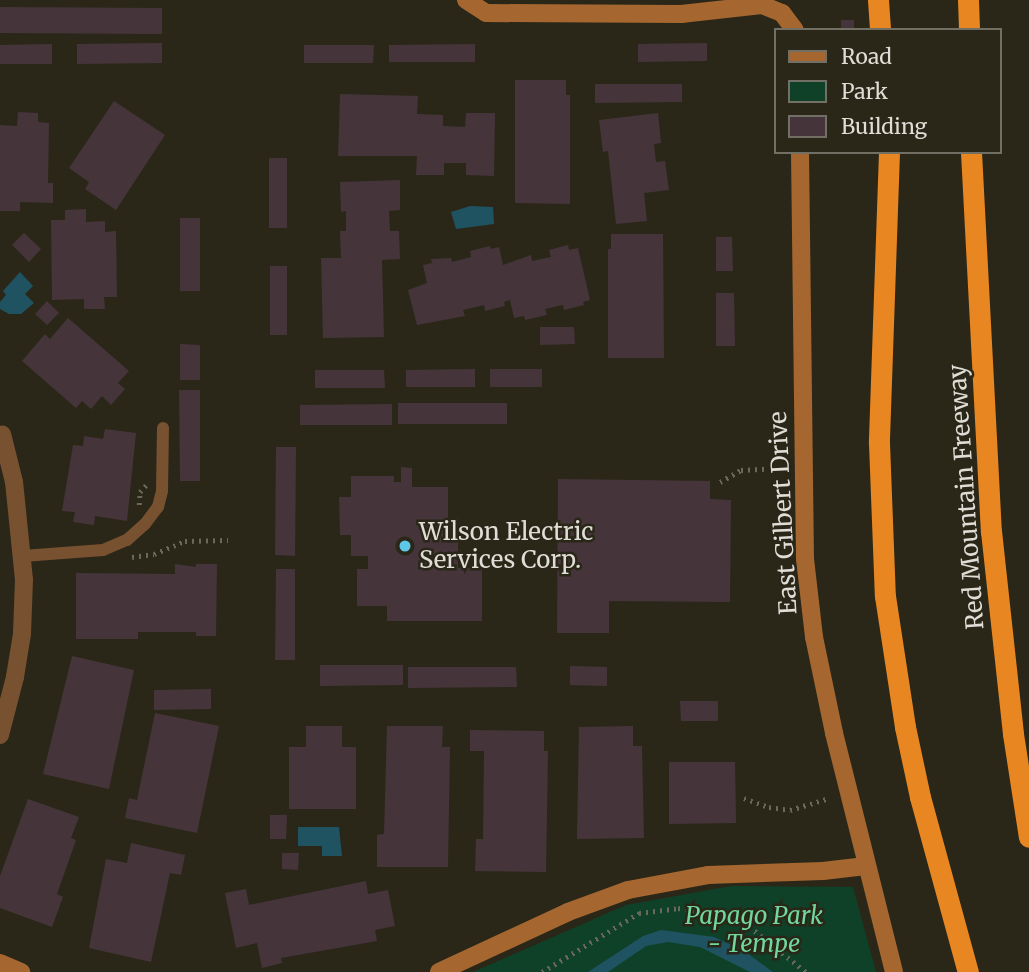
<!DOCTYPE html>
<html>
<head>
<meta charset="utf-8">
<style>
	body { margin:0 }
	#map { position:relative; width:1029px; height:972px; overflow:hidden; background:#2a2719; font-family:Merriweather,serif }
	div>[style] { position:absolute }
	.green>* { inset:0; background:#0f4128 }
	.water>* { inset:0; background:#205361 }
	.building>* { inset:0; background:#45353a }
	.path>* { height:4.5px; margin-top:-2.25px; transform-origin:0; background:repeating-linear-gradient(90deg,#6a675b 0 2px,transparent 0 7px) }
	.lane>* { height:12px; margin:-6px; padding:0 6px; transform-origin:6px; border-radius:6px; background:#785130 }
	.street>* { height:18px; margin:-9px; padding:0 9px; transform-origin:9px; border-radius:9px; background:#785130 }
	.secondary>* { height:18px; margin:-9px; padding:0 9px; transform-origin:9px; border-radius:9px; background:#a5672f }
	.highway>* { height:21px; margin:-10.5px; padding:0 10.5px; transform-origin:10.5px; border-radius:10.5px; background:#e88622 }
	.dots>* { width:19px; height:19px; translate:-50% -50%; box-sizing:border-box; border:4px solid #2a2719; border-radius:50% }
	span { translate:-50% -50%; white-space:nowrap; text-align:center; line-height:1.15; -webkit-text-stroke:5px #2a2719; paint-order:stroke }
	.street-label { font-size:24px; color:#dfddd5 }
	.poi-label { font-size:24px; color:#dfddd5 }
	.left { translate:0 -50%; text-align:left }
	.park-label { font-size:24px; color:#72d79d; font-style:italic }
	.legend { position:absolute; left:774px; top:28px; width:228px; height:126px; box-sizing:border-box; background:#2a2719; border:2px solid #727064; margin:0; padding:9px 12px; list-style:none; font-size:21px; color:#dfddd5 }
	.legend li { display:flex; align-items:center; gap:14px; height:35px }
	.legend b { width:35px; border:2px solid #727064 }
</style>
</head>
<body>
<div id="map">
	<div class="green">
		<i style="clip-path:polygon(731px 886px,853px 887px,876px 972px,473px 972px,626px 905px)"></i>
	</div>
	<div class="water">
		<i style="clip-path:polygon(470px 206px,493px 207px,494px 224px,456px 229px,451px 212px)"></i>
		<i style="clip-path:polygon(20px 272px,33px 286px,25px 294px,34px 303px,21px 314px,9px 314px,0 309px,0 302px,6px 295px,3px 291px)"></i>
		<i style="clip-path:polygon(298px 827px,339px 827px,342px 856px,322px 856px,322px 846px,298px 846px)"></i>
		<i style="clip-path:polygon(661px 930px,714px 937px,743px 950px,773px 972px,750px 972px,700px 947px,668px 942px,646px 946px,608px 972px,588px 972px,643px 936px)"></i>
	</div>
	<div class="building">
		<i style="clip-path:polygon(0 7px,162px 8px,162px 34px,0 33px)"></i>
		<i style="clip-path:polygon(841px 20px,854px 20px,854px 29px,841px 29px)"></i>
		<i style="clip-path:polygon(162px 43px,162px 63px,77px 64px,77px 44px)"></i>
		<i style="clip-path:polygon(707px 43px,707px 61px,638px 62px,638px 44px)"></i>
		<i style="clip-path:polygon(52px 44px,52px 64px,0 64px,0 45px)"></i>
		<i style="clip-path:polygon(475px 44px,475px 62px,389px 62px,389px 45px)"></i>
		<i style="clip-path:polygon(304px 45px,374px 45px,373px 63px,304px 63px)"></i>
		<i style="clip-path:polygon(515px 80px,566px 80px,566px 95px,570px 95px,570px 204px,515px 203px)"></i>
		<i style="clip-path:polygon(595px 84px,682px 84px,682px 102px,595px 103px)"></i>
		<i style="clip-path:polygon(340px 94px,418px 96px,417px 114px,443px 115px,443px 126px,465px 127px,466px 113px,495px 113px,494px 176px,466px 175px,466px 163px,444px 163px,444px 175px,416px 175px,417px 156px,338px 156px)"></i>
		<i style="clip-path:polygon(114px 101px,165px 135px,116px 210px,85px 189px,89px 182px,69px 168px)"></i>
		<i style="clip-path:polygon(18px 112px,38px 113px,38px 122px,49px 123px,48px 183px,53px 183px,53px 203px,20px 202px,20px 211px,0 211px,0 125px,17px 126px)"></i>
		<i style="clip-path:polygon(658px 113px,661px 143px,654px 144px,656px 162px,665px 161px,669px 190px,644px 193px,647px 221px,616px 224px,608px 151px,603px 152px,599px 120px)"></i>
		<i style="clip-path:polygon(269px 158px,287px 158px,287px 228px,269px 228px)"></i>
		<i style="clip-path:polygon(400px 180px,400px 210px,389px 211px,390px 231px,399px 231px,400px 259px,382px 260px,384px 337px,323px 338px,321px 258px,341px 258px,340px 231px,346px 231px,346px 211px,341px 212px,340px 182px)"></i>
		<i style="clip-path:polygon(86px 209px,86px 222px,105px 221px,105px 232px,116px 231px,117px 297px,104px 297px,105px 309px,84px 309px,84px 299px,52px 300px,51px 220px,65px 220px,65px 210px)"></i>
		<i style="clip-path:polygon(180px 218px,200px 218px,200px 291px,180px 291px)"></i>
		<i style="clip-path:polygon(24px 233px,41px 249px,29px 262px,12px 245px)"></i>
		<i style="clip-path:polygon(611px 234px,663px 234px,664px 358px,608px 358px,608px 249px,611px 249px)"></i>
		<i style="clip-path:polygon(716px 237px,732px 237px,733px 271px,716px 271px)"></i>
		<i style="clip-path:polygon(568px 245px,569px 250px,578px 248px,590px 300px,583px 302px,584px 305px,564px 310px,563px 305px,545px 309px,547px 315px,525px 320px,524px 316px,514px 318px,510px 300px,504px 302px,505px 306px,485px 311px,484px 305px,463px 310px,465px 316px,417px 325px,408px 290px,427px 283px,423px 265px,432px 263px,431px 259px,451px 258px,452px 262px,471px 257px,470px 251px,490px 246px,490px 249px,499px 247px,503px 265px,531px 255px,532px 261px,551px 257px,549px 250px)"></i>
		<i style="clip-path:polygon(270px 266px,287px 266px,287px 335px,270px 335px)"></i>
		<i style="clip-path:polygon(716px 293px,734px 293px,735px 346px,716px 346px)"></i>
		<i style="clip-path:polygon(47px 301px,59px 313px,47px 325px,35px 314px)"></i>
		<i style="clip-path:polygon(68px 318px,129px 371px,118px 383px,125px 389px,111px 405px,102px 396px,91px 409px,82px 401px,76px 408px,22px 361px,45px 334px,50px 339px)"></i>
		<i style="clip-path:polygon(540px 327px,574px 327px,575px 344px,540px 345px)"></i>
		<i style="clip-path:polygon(180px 344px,200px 345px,200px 380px,180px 380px)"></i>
		<i style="clip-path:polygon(475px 369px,475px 387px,406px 387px,406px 370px)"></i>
		<i style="clip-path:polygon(490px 369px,542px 369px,542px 387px,490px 387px)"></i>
		<i style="clip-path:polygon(315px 370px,384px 370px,385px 388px,315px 388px)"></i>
		<i style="clip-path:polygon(179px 390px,200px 390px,200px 481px,180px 481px)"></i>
		<i style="clip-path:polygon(398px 403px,507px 403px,507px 424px,398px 424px)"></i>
		<i style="clip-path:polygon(392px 404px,392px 425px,300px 425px,300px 405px)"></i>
		<i style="clip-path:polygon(105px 429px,136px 433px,127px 521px,95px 516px,94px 525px,73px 522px,75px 512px,62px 511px,73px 445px,83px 446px,84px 436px,103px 439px)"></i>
		<i style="clip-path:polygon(276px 447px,296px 447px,295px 556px,275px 555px)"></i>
		<i style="clip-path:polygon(401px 467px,412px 468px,412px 487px,448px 487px,448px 518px,458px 518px,458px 568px,482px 568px,482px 621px,387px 621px,387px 606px,357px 606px,357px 569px,368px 569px,368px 556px,351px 556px,351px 535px,340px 535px,339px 497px,351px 497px,351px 476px,394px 476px,394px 482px,401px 482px)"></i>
		<i style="clip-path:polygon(558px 479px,710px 481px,710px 499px,731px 500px,730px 602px,609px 601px,609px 633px,557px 633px)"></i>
		<i style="clip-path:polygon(175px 564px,196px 567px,196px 564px,217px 564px,216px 636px,196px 636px,196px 632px,138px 632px,138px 639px,76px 639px,76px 573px,175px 574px)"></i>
		<i style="clip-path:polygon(276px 569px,295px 569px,295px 660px,275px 660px)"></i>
		<i style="clip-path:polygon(72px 656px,134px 670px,109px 789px,43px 774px)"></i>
		<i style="clip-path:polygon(320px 665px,403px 665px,403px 685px,320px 686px)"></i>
		<i style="clip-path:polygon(570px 666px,607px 667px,607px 686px,570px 685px)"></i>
		<i style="clip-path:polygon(408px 667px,516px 667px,517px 687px,408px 688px)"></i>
		<i style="clip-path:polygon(211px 689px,211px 709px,154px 710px,154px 690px)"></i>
		<i style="clip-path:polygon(680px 701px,718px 701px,718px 721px,681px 721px)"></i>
		<i style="clip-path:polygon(155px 713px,219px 726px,197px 833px,125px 818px,129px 798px,137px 800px)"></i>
		<i style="clip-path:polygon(306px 726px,342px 726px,342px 747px,356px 747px,356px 809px,289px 809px,289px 747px,306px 747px)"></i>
		<i style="clip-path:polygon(387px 726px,443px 726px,442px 747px,450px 747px,448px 867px,377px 867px,377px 835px,384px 834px)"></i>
		<i style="clip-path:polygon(633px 726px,633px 746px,642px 746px,644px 838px,577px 839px,579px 727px)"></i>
		<i style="clip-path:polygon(470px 730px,544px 731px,544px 751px,548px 751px,546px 872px,475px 871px,476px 839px,483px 839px,484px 751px,470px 751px)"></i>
		<i style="clip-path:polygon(669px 762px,735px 762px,736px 823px,669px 824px)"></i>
		<i style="clip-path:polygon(28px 799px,79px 817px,71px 838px,76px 840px,57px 894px,63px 897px,52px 927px,0 908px,0 876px)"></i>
		<i style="clip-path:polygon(270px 815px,287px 815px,286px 839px,270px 839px)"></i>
		<i style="clip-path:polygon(131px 843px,185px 855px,181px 875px,170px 873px,151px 962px,89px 948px,106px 859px,127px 863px)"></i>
		<i style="clip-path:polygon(282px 853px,299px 853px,298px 870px,282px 869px)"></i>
		<i style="clip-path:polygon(366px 881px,368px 894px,388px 890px,395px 926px,375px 930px,377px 941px,281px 958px,282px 963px,262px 968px,257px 943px,236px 948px,225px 893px,246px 889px,249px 905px)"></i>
	</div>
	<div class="path">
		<i style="left:720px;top:482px;width:24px;rotate:-30deg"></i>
		<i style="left:741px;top:470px;width:39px;rotate:-3deg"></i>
		<i style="left:139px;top:505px;width:13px;rotate:-86deg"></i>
		<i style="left:140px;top:492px;width:9px;rotate:-49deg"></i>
		<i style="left:132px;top:557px;width:22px;rotate:-8deg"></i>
		<i style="left:154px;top:554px;width:34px;rotate:-23deg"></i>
		<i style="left:185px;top:541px;width:43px;rotate:-1.3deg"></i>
		<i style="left:744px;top:798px;width:27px;rotate:20deg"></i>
		<i style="left:769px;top:807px;width:21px;rotate:8deg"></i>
		<i style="left:790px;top:810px;width:39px;rotate:-17deg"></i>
		<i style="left:542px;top:972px;width:114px;rotate:-31.3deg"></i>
		<i style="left:639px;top:913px;width:39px;rotate:-7deg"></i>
		<i style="left:678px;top:908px;width:30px;rotate:8deg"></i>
		<i style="left:708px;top:912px;width:37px;rotate:16deg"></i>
		<i style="left:744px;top:922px;width:80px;rotate:38.9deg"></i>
	</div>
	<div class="lane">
		<i style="left:23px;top:556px;width:80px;rotate:-4.3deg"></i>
		<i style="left:103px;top:550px;width:26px;rotate:-23deg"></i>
		<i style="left:127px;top:540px;width:24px;rotate:-42deg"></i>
		<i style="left:145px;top:524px;width:21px;rotate:-53deg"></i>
		<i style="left:158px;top:507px;width:16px;rotate:-76deg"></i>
		<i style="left:162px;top:491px;width:63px;rotate:-89.1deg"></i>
	</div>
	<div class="street">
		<i style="left:0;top:735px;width:60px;rotate:-75.5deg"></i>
		<i style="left:15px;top:677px;width:44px;rotate:-80.8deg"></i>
		<i style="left:22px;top:634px;width:54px;rotate:-87.9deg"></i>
		<i style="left:24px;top:580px;width:99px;rotate:-95.8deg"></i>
		<i style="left:14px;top:482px;width:49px;rotate:-104deg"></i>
	</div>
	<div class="secondary">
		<i style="left:466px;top:0;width:24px;rotate:33deg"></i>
		<i style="left:486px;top:13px;width:195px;rotate:0.3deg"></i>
		<i style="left:681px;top:14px;width:81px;rotate:-6.3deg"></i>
		<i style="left:762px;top:5px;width:22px;rotate:22deg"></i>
		<i style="left:782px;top:13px;width:21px;rotate:53deg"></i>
		<i style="left:800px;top:152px;width:407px;rotate:89.3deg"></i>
		<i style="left:805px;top:559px;width:79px;rotate:83.4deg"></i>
		<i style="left:814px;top:637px;width:98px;rotate:78.2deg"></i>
		<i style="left:834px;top:733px;width:246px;rotate:75.9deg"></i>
		<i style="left:0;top:963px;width:23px;rotate:23deg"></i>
		<i style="left:439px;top:972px;width:142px;rotate:-24.9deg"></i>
		<i style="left:568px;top:912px;width:64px;rotate:-20.1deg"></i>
		<i style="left:628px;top:890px;width:81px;rotate:-10.6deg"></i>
		<i style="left:708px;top:875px;width:115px;rotate:-2deg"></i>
		<i style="left:823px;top:871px;width:43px;rotate:-6.6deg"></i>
	</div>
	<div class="highway">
		<i style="left:878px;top:0;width:30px;rotate:86deg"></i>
		<i style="left:968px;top:0;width:30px;rotate:88deg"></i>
		<i style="left:889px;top:152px;width:291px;rotate:92deg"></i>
		<i style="left:879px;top:443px;width:153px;rotate:87.8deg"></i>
		<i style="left:885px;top:596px;width:133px;rotate:81.3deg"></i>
		<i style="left:905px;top:727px;width:72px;rotate:77.9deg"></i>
		<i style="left:920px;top:797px;width:181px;rotate:74.7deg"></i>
		<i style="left:971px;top:152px;width:380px;rotate:87deg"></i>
		<i style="left:991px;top:531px;width:204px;rotate:83.8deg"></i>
		<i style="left:1013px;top:734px;width:104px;rotate:81.2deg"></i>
	</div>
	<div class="dots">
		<i style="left:405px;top:546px;background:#5dc7e8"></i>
	</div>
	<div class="street-label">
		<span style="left:966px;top:497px;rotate:-94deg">Red Mountain Freeway</span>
		<span style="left:783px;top:513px;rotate:-93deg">East Gilbert Drive</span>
	</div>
	<div class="poi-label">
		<span class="left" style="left:419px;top:546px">Wilson Electric<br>Services Corp.</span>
	</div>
	<div class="park-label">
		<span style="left:754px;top:930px">Papago Park<br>- Tempe</span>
	</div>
	<ul class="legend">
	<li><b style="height:9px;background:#a5672f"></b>Road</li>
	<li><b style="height:19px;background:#0f4128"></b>Park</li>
	<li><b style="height:19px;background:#45353a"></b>Building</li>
	</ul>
</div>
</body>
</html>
